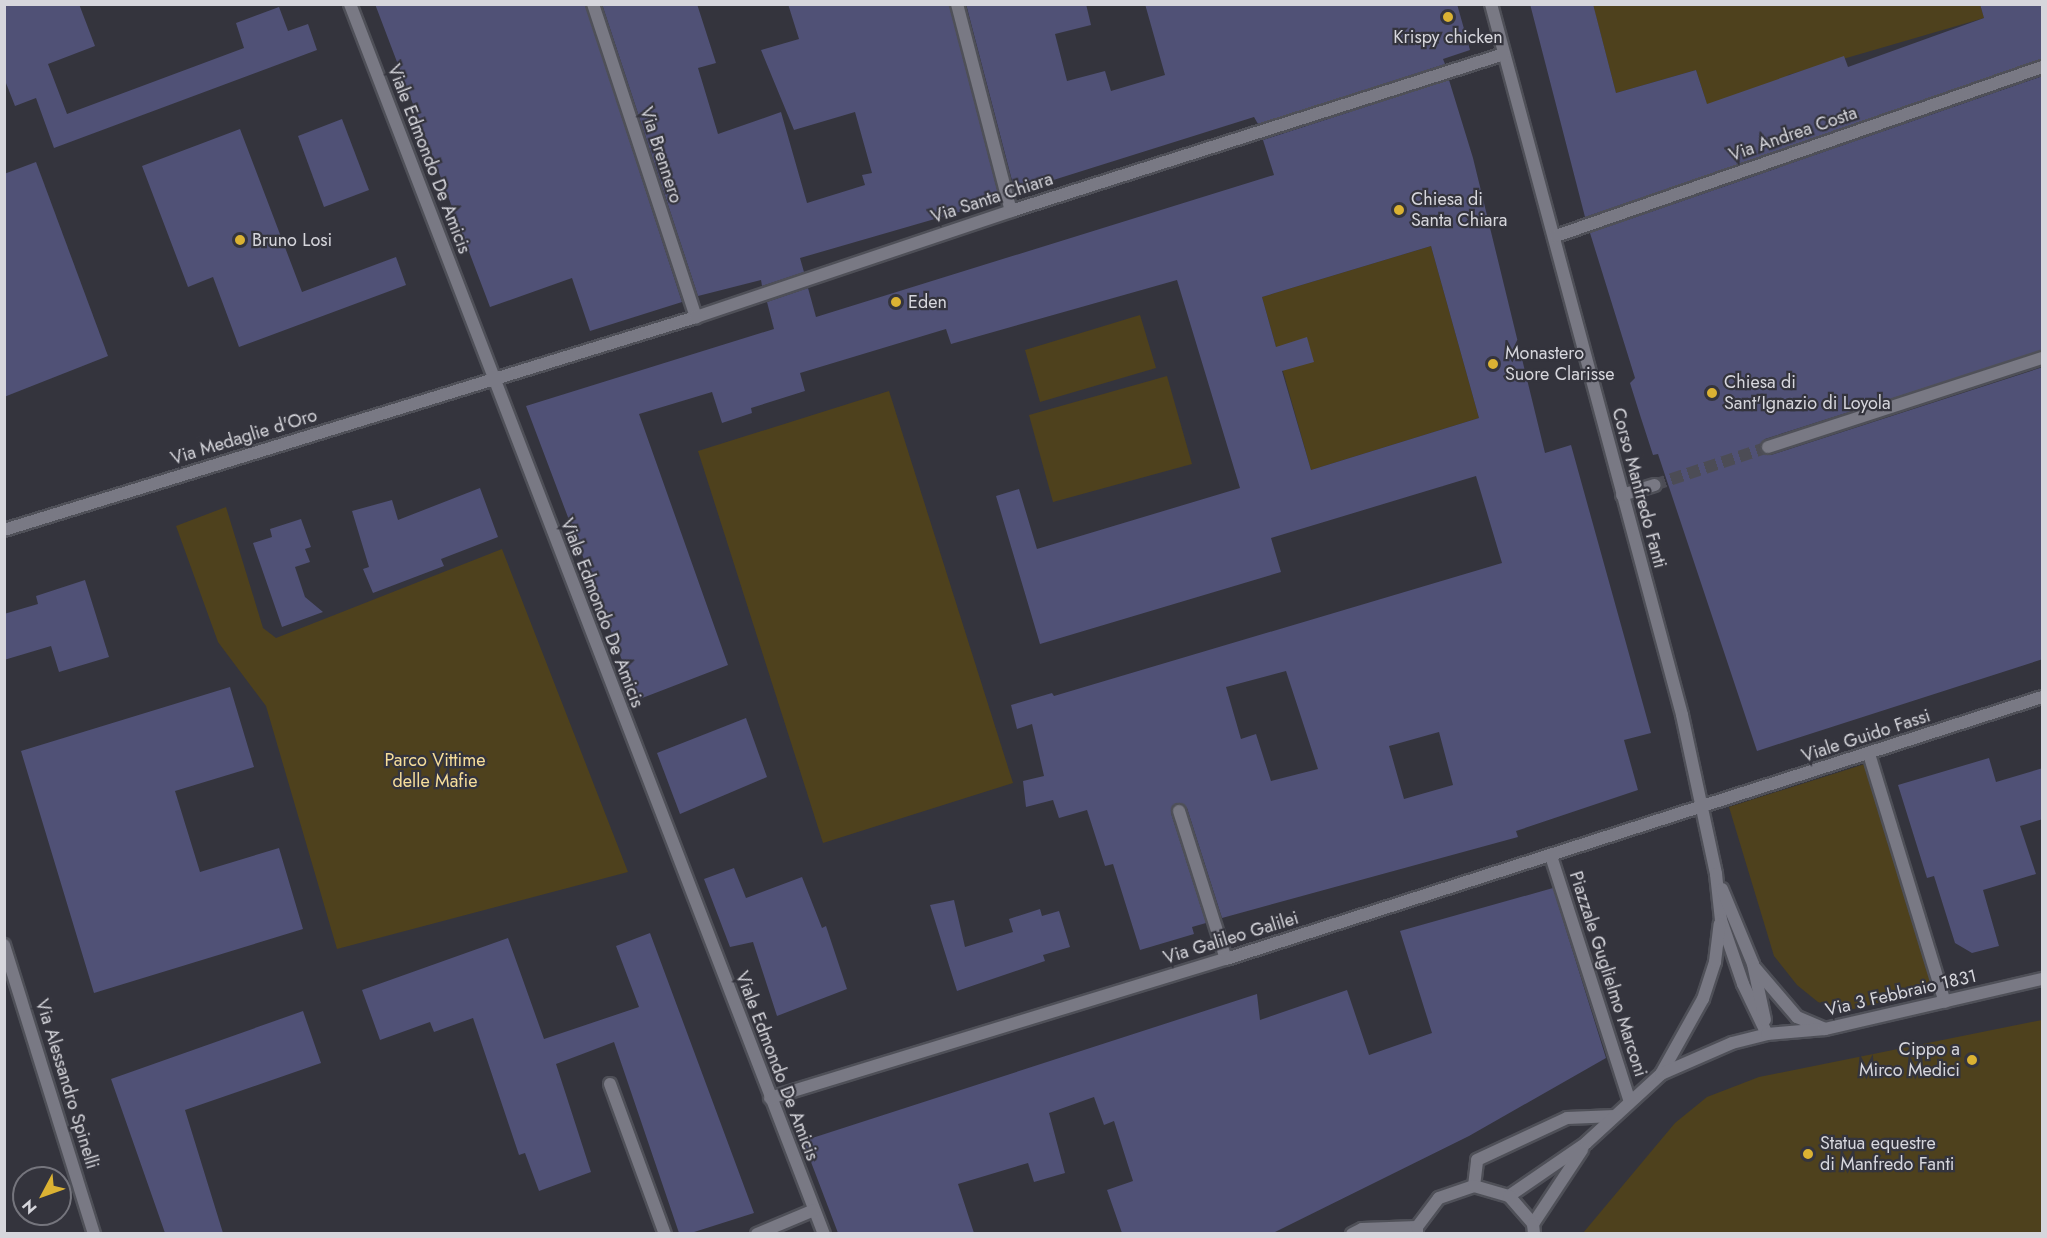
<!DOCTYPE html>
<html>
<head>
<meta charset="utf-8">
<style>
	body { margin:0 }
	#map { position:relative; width:2047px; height:1238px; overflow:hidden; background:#34343d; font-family:Jost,sans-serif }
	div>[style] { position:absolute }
	.green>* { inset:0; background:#4e411d }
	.building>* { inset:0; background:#505176 }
	.minor-tunnel>* { height:12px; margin-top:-6px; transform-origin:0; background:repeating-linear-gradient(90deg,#4c4c55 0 12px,transparent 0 18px) }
	.roads { filter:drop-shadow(2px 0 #4f5058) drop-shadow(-2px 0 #4f5058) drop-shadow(0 2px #4f5058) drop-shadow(0 -2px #4f5058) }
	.service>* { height:12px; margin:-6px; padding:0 6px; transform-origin:6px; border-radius:6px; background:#797984 }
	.minor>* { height:12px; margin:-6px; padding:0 6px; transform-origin:6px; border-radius:6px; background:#797984 }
	.tertiary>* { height:12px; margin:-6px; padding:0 6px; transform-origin:6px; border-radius:6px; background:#797984 }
	.dots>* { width:16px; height:16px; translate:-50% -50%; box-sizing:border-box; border:3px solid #34343d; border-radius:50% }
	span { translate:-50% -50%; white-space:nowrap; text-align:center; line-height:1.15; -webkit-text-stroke:4.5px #34343d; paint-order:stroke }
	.poi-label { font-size:18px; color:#d6d6dc }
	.left { translate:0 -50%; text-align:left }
	.right { translate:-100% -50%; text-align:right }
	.street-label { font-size:18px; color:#d6d6dc }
	.park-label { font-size:18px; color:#f6dd9a }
	.frame { position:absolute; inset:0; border:6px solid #d6d6dc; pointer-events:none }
	.north { position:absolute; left:12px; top:1166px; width:60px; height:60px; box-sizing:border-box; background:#34343d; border:2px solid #75757d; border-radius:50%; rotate:229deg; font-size:16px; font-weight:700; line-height:24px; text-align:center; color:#d6d6dc }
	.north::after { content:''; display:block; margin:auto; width:21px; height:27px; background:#dbb233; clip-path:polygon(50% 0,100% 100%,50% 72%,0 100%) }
</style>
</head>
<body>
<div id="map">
	<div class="green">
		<i style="clip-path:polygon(1980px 4px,1984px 18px,1788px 75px,1762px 113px,1713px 123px,1696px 70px,1616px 93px,1593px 5px)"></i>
		<i style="clip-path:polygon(1431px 246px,1479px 418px,1311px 470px,1262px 297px)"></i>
		<i style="clip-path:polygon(1140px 315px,1156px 368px,1040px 402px,1025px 350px)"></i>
		<i style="clip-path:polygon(1167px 376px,1192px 464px,1053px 502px,1029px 415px)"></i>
		<i style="clip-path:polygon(889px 391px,1013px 783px,823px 843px,698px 451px)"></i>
		<i style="clip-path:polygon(226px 507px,263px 628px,276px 638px,502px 549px,628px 872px,337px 949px,266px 706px,218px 642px,176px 526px)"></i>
		<i style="clip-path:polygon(1868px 763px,1936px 989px,1845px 1011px,1818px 1002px,1797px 985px,1774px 956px,1729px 807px)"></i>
		<i style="clip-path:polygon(2042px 1020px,2042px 1233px,1583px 1233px,1675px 1123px,1707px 1097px,1759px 1077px)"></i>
	</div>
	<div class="building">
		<i style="clip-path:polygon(4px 4px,79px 4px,95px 46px,48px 64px,67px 114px,244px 48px,236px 23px,279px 7px,288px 31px,308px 24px,317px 50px,54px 148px,36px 98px,15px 106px,4px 78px)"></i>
		<i style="clip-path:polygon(375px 4px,585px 4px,682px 302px,590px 331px,572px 278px,490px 307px)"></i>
		<i style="clip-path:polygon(602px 4px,697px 4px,716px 63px,698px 68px,718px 134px,781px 112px,807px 203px,865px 185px,862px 175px,872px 173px,855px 112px,794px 130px,761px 50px,799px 39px,788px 4px,949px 4px,999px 197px,990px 200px,990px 203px,800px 258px,804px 272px,762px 286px,761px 280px,698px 296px)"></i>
		<i style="clip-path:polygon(966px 4px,1086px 4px,1091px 25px,1055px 34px,1067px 81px,1105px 71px,1111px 91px,1165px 75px,1145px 4px,1457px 4px,1470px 50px,1443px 59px,1445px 64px,1258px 124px,1254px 117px,1015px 192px)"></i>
		<i style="clip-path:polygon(1530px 4px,1593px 4px,1616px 93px,1696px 70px,1707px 104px,1844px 56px,1848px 67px,1984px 18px,1980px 4px,2043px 4px,2043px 59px,1585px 217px)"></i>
		<i style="clip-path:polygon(2043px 76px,2043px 350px,1765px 439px,1760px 446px,1763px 453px,1771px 455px,2043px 367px,2043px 659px,1757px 751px,1658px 454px,1653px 455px,1640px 415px,1630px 383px,1635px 378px,1590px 233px)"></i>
		<i style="clip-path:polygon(evenodd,1449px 80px,1473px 158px,1545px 453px,1571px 445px,1651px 733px,1624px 740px,1638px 790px,1516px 831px,1518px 837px,1222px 918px,1187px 808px,1176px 803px,1171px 813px,1206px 923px,1192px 927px,1194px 934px,1140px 950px,1113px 864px,1105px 866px,1087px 810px,1059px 818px,1053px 800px,1026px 807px,1023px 781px,1044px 776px,1032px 724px,1017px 729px,1011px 705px,1052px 693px,1054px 696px,1502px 563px,1476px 476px,1271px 538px,1281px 572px,1040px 644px,996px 496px,1019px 489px,1037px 549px,1240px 488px,1177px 280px,951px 344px,946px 329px,800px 373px,805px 391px,751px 408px,752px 413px,722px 423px,712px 392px,639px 414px,728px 665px,637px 700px,526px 406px,774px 329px,767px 302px,808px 288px,816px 317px,1274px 175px,1263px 140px,1449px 80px,1431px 246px,1479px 418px,1311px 470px,1282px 371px,1314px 362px,1307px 337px,1276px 347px,1262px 297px,1431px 246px,1449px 80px,1286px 671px,1318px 769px,1271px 781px,1256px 734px,1241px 739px,1226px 687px,1286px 671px,1449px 80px,1439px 732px,1453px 785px,1404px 799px,1389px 746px,1439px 732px)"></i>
		<i style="clip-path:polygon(342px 119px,369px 190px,324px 207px,298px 136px)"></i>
		<i style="clip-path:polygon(240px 129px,302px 292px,396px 257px,406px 285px,239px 347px,213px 277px,188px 287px,142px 166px)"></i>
		<i style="clip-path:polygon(36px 162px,108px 356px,4px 397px,4px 174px)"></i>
		<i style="clip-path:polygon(480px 488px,498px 537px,441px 559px,444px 566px,373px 593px,363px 569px,369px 567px,352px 511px,392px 500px,398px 520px)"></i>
		<i style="clip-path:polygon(301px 519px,311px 547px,305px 549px,310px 562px,295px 567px,305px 597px,323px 612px,282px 627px,253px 543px,272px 537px,270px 529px)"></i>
		<i style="clip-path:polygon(85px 580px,109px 657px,59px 672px,51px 646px,4px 660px,4px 614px,38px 604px,36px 596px)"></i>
		<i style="clip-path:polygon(230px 687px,254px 767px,175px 791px,200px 872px,279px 848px,303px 929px,94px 993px,21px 751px)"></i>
		<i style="clip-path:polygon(746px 718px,767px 777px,680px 814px,657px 753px)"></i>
		<i style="clip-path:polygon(1989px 758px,1996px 782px,2043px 768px,2043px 819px,2020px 826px,2036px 874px,1983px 890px,1999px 946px,1972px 953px,1955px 943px,1934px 876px,1927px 878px,1898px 785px)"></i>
		<i style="clip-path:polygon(734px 868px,746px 898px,802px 877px,822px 928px,826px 926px,847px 989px,777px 1016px,753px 942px,730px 947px,704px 879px)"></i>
		<i style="clip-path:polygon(1553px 888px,1606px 1058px,1469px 1136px,1273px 1233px,1122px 1233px,1107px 1190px,1133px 1181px,1114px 1121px,1104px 1125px,1094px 1097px,1049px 1113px,1065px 1173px,1034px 1182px,1028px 1163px,958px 1184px,974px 1233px,838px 1233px,803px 1141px,1257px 994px,1260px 1020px,1347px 990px,1369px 1055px,1432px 1033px,1400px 931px)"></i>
		<i style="clip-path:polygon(954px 900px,965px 947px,1013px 932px,1009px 919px,1040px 909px,1042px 916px,1059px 911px,1070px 947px,1043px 955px,1045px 961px,957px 991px,930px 905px)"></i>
		<i style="clip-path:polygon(650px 933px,754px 1213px,691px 1233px,679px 1233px,614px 1042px,556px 1064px,591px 1172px,539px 1191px,525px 1153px,519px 1155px,473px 1018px,434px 1032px,430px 1022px,380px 1040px,362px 990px,508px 938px,544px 1039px,639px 1007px,616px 946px)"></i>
		<i style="clip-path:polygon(303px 1011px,321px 1063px,185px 1110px,223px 1233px,165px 1233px,111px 1079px)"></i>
	</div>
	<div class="minor-tunnel">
		<i style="left:1654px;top:485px;width:120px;rotate:-18.4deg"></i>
	</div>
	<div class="roads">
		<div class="service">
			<i style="left:1869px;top:754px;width:259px;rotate:73deg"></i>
			<i style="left:610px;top:1084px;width:160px;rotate:69.9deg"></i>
			<i style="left:1474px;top:1186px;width:26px;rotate:-83deg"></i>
			<i style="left:1477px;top:1160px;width:99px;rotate:-25deg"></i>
			<i style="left:1567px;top:1118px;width:48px;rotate:-2.4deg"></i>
		</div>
		<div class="minor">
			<i style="left:350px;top:4px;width:1318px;rotate:68.93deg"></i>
			<i style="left:593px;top:4px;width:330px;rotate:71.8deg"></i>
			<i style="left:957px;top:4px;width:214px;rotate:75.4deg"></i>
			<i style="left:1491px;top:4px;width:736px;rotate:74.96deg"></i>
			<i style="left:1682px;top:715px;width:163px;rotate:77.9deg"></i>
			<i style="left:1716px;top:874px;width:46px;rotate:83.8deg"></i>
			<i style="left:1721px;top:920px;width:68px;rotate:71deg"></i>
			<i style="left:1743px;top:984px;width:55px;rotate:64.4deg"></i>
			<i style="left:1556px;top:236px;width:515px;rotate:-19.17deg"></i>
			<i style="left:1768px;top:447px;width:288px;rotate:-18deg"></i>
			<i style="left:1622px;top:495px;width:34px;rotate:-17deg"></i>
			<i style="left:4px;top:530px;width:724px;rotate:-17.11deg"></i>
			<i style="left:696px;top:317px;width:332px;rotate:-18.6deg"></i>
			<i style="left:1011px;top:211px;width:517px;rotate:-17.66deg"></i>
			<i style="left:1179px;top:811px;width:155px;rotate:72.4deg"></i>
			<i style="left:1551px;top:856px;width:258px;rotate:72.2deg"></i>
			<i style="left:1722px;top:889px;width:81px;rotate:67.5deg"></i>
			<i style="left:1753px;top:964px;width:57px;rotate:77.9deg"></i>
			<i style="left:4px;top:945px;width:303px;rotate:72.7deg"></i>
			<i style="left:1755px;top:968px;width:65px;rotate:49.4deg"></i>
			<i style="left:1797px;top:1017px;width:30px;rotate:23deg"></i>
			<i style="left:1661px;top:1074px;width:86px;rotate:-60.8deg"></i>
			<i style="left:1703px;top:999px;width:39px;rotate:-72deg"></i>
			<i style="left:1715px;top:962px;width:38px;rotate:-83deg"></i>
			<i style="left:770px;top:1098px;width:477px;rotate:-17deg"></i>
			<i style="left:1226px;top:959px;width:857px;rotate:-17.8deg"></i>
			<i style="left:757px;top:1234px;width:62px;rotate:-22.8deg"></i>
		</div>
		<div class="tertiary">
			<i style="left:1509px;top:1196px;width:93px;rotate:-34.5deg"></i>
			<i style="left:1586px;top:1143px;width:102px;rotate:-42.6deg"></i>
			<i style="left:1661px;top:1074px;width:77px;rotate:-23.6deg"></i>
			<i style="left:1732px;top:1043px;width:36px;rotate:-14deg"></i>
			<i style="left:1767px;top:1034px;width:58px;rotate:-4.9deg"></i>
			<i style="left:1825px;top:1029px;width:223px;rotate:-13deg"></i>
			<i style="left:1533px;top:1224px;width:89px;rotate:-56.5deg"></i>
			<i style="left:1352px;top:1234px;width:11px;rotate:-27deg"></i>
			<i style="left:1362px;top:1229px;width:55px;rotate:-2.1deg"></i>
			<i style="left:1417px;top:1234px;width:7px;rotate:-90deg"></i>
			<i style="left:1417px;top:1227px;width:36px;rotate:-53deg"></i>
			<i style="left:1439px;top:1198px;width:37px;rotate:-19deg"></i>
			<i style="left:1474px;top:1186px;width:36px;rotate:16deg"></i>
			<i style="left:1509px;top:1196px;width:37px;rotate:49deg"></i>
			<i style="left:1533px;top:1224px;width:10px;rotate:84deg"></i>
		</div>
	</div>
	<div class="dots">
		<i style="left:1448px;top:17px;background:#dbb233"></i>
		<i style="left:1399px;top:210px;background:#dbb233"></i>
		<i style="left:240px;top:240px;background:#dbb233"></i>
		<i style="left:896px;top:302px;background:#dbb233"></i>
		<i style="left:1493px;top:364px;background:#dbb233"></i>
		<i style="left:1712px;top:393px;background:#dbb233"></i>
		<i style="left:1972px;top:1060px;background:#dbb233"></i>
		<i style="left:1808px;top:1154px;background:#dbb233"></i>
	</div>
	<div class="poi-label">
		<span style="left:1448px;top:37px">Krispy chicken</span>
		<span class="left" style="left:1411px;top:210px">Chiesa di<br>Santa Chiara</span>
		<span class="left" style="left:252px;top:240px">Bruno Losi</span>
		<span class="left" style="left:908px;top:302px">Eden</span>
		<span class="left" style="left:1505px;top:364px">Monastero<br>Suore Clarisse</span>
		<span class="left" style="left:1724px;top:393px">Chiesa di<br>Sant'Ignazio di Loyola</span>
		<span class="right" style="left:1960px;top:1060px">Cippo a<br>Mirco Medici</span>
		<span class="left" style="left:1820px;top:1154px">Statua equestre<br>di Manfredo Fanti</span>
	</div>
	<div class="street-label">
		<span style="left:1793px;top:134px;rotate:-19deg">Via Andrea Costa</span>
		<span style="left:661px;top:155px;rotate:72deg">Via Brennero</span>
		<span style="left:429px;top:159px;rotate:69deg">Viale Edmondo De Amicis</span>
		<span style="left:992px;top:198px;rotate:-18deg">Via Santa Chiara</span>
		<span style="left:244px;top:437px;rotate:-17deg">Via Medaglie d'Oro</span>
		<span style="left:1639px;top:488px;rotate:75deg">Corso Manfredo Fanti</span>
		<span style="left:602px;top:613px;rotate:69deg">Viale Edmondo De Amicis</span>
		<span style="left:1866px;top:736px;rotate:-18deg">Viale Guido Fassi</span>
		<span style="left:1231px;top:938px;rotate:-17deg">Via Galileo Galilei</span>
		<span style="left:1608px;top:974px;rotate:72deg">Piazzale Guglielmo Marconi</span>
		<span style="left:1901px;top:993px;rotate:-13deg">Via 3 Febbraio 1831</span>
		<span style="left:777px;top:1066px;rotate:69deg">Viale Edmondo De Amicis</span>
		<span style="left:67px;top:1084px;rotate:73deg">Via Alessandro Spinelli</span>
	</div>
	<div class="park-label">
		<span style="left:435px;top:771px">Parco Vittime<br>delle Mafie</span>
	</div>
	<div class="frame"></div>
	<div class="north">N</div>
</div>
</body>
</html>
